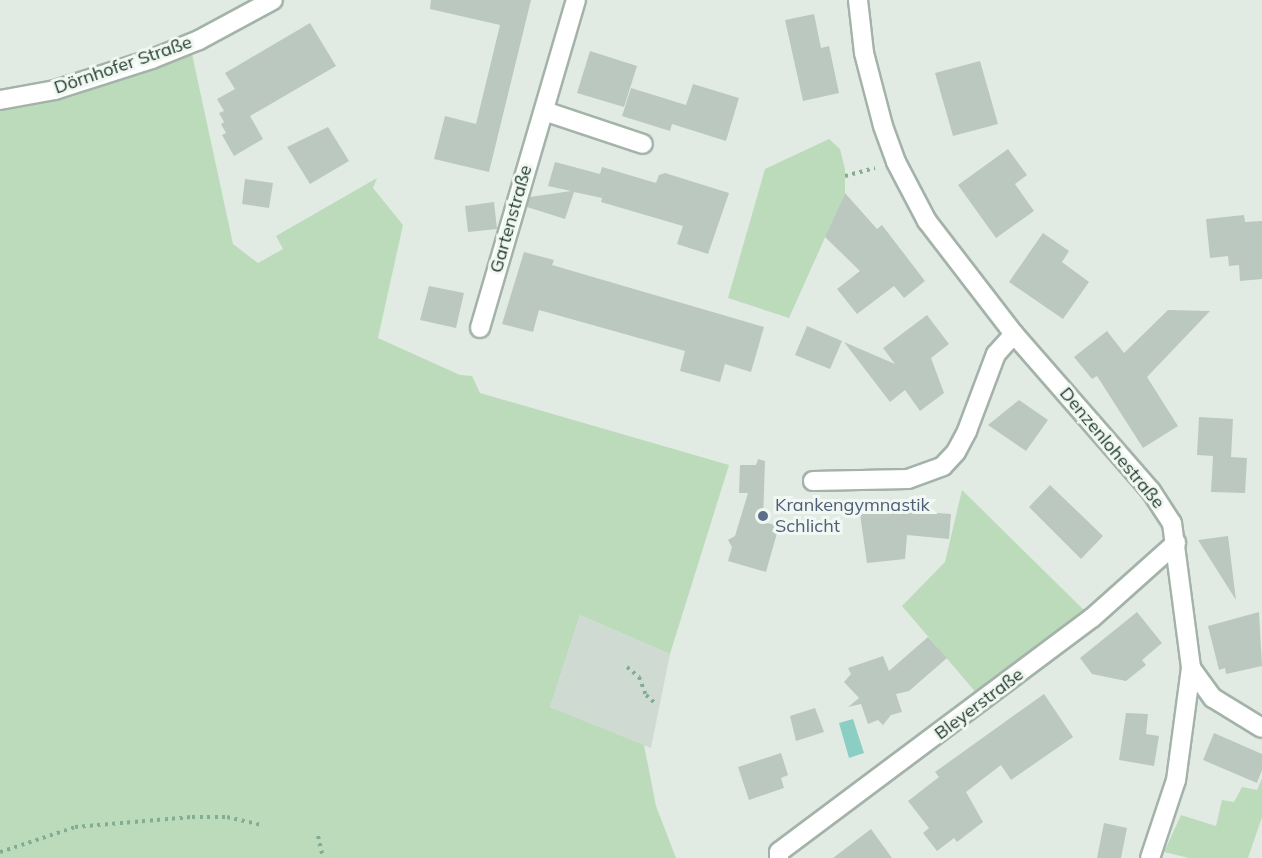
<!DOCTYPE html>
<html>
<head>
<meta charset="utf-8">
<style>
	body { margin:0 }
	#map { position:relative; width:1262px; height:858px; overflow:hidden; background:#e1ebe4; font-family:Mulish,sans-serif }
	div>[style] { position:absolute }
	.built>* { inset:0; background:#cfdbd2 }
	.green>* { inset:0; background:#bcdbbb }
	.water>* { inset:0; background:#8bcec4 }
	.building>* { inset:0; background:#bac8bf }
	.path>* { height:4px; margin-top:-2px; transform-origin:0; background:repeating-linear-gradient(90deg,#83ad93 0 3px,transparent 0 7.5px) }
	.roads { filter:drop-shadow(2px 0 #a4b3a9) drop-shadow(-2px 0 #a4b3a9) drop-shadow(0 2px #a4b3a9) drop-shadow(0 -2px #a4b3a9) }
	.street>* { height:18px; margin:-9px; padding:0 9px; transform-origin:9px; border-radius:9px; background:#fff }
	.dots>* { width:16px; height:16px; translate:-50% -50%; box-sizing:border-box; border:3px solid #f1f8f3; border-radius:50% }
	span { translate:-50% -50%; white-space:nowrap; text-align:center; line-height:1.15; -webkit-text-stroke:6px #f1f8f3; paint-order:stroke }
	.street-label { font-size:18px; color:#223b2d }
	.service-label { font-size:18px; color:#4e5e75 }
	.left { translate:0 -50%; text-align:left }
</style>
</head>
<body>
<div id="map">
	<div class="built">
		<i style="clip-path:polygon(580px 615px,670px 654px,651px 748px,550px 707px)"></i>
	</div>
	<div class="green">
		<i style="clip-path:polygon(192px 54px,233px 244px,258px 263px,283px 249px,276px 236px,377px 178px,373px 188px,403px 225px,378px 338px,460px 375px,472px 376px,480px 393px,729px 465px,670px 654px,580px 615px,550px 707px,644px 745px,656px 806px,676px 858px,0 858px,0 110px,71px 97px)"></i>
		<i style="clip-path:polygon(829px 139px,840px 149px,845px 169px,845px 193px,789px 318px,728px 298px,765px 169px)"></i>
		<i style="clip-path:polygon(962px 490px,1092px 618px,984px 702px,902px 606px,945px 562px)"></i>
		<i style="clip-path:polygon(1262px 778px,1262px 817px,1248px 858px,1189px 858px,1164px 852px,1181px 815px,1216px 826px,1222px 800px,1234px 802px,1242px 787px,1257px 790px)"></i>
	</div>
	<div class="water">
		<i style="clip-path:polygon(853px 719px,864px 753px,849px 758px,839px 723px)"></i>
	</div>
	<div class="building">
		<i style="clip-path:polygon(431px 0,531px 0,489px 172px,434px 159px,445px 116px,476px 124px,500px 25px,430px 9px)"></i>
		<i style="clip-path:polygon(814px 14px,821px 48px,829px 46px,839px 93px,803px 101px,785px 20px)"></i>
		<i style="clip-path:polygon(310px 23px,336px 66px,250px 116px,263px 139px,234px 156px,222px 135px,226px 133px,221px 124px,224px 122px,219px 113px,224px 111px,217px 99px,235px 89px,225px 73px)"></i>
		<i style="clip-path:polygon(590px 51px,637px 66px,624px 107px,577px 93px)"></i>
		<i style="clip-path:polygon(980px 61px,998px 124px,953px 136px,935px 73px)"></i>
		<i style="clip-path:polygon(693px 84px,739px 98px,726px 141px,672px 124px,670px 131px,622px 116px,631px 88px,686px 105px)"></i>
		<i style="clip-path:polygon(328px 127px,349px 161px,310px 184px,287px 147px)"></i>
		<i style="clip-path:polygon(1008px 149px,1027px 175px,1015px 184px,1034px 211px,996px 238px,958px 185px)"></i>
		<i style="clip-path:polygon(555px 162px,600px 174px,602px 167px,656px 183px,659px 175px,665px 173px,729px 193px,708px 254px,677px 244px,683px 226px,601px 202px,602px 198px,574px 192px,565px 219px,527px 207px,530px 197px,571px 191px,548px 186px)"></i>
		<i style="clip-path:polygon(245px 179px,273px 183px,269px 208px,242px 204px)"></i>
		<i style="clip-path:polygon(845px 193px,877px 229px,882px 225px,925px 281px,904px 298px,894px 286px,857px 314px,837px 289px,860px 271px,825px 237px)"></i>
		<i style="clip-path:polygon(494px 202px,497px 229px,468px 232px,465px 206px)"></i>
		<i style="clip-path:polygon(1244px 215px,1245px 222px,1262px 221px,1262px 279px,1240px 281px,1239px 265px,1229px 266px,1228px 256px,1210px 258px,1206px 219px)"></i>
		<i style="clip-path:polygon(1043px 233px,1069px 251px,1062px 262px,1089px 282px,1063px 319px,1009px 282px)"></i>
		<i style="clip-path:polygon(524px 252px,554px 260px,552px 265px,764px 327px,751px 372px,725px 364px,720px 382px,680px 371px,685px 351px,539px 310px,533px 332px,502px 324px)"></i>
		<i style="clip-path:polygon(429px 286px,464px 293px,456px 328px,420px 320px)"></i>
		<i style="clip-path:polygon(1168px 310px,1210px 311px,1147px 377px,1178px 426px,1143px 448px,1097px 376px,1092px 379px,1074px 357px,1107px 331px,1124px 353px)"></i>
		<i style="clip-path:polygon(927px 315px,949px 344px,931px 358px,944px 393px,920px 411px,905px 390px,890px 402px,844px 342px,895px 364px,883px 348px)"></i>
		<i style="clip-path:polygon(807px 326px,842px 341px,830px 369px,795px 355px)"></i>
		<i style="clip-path:polygon(1019px 400px,1048px 420px,1026px 451px,988px 425px)"></i>
		<i style="clip-path:polygon(1199px 417px,1233px 419px,1231px 457px,1247px 458px,1245px 493px,1211px 492px,1213px 456px,1197px 455px)"></i>
		<i style="clip-path:polygon(758px 459px,765px 461px,763px 522px,779px 526px,766px 572px,728px 561px,732px 547px,728px 540px,735px 536px,748px 493px,739px 493px,740px 465px,756px 465px)"></i>
		<i style="clip-path:polygon(1050px 485px,1103px 536px,1081px 559px,1029px 507px)"></i>
		<i style="clip-path:polygon(898px 510px,951px 514px,949px 539px,907px 535px,905px 559px,867px 563px,860px 514px)"></i>
		<i style="clip-path:polygon(1228px 536px,1236px 600px,1198px 540px)"></i>
		<i style="clip-path:polygon(1137px 612px,1162px 643px,1142px 660px,1146px 665px,1126px 681px,1092px 674px,1080px 658px)"></i>
		<i style="clip-path:polygon(1259px 612px,1262px 666px,1226px 674px,1225px 668px,1219px 670px,1208px 626px)"></i>
		<i style="clip-path:polygon(928px 637px,947px 658px,909px 691px,896px 694px,902px 712px,891px 715px,883px 725px,878px 720px,868px 724px,861px 704px,848px 707px,859px 698px,844px 682px,851px 674px,848px 668px,883px 656px,889px 671px)"></i>
		<i style="clip-path:polygon(1044px 694px,1073px 737px,1011px 780px,1001px 765px,966px 792px,983px 822px,957px 842px,954px 838px,937px 851px,923px 833px,929px 828px,908px 801px,939px 777px,935px 772px)"></i>
		<i style="clip-path:polygon(815px 708px,824px 732px,796px 741px,790px 716px)"></i>
		<i style="clip-path:polygon(1126px 713px,1148px 714px,1146px 734px,1159px 736px,1154px 766px,1119px 760px)"></i>
		<i style="clip-path:polygon(1214px 733px,1262px 754px,1262px 770px,1257px 783px,1203px 760px)"></i>
		<i style="clip-path:polygon(781px 753px,788px 775px,781px 778px,784px 788px,749px 800px,738px 767px)"></i>
		<i style="clip-path:polygon(1104px 823px,1127px 828px,1121px 858px,1097px 858px)"></i>
		<i style="clip-path:polygon(871px 829px,892px 858px,833px 858px)"></i>
	</div>
	<div class="path">
		<i style="left:845px;top:176px;width:31px;rotate:-15deg"></i>
		<i style="left:627px;top:667px;width:16px;rotate:40deg"></i>
		<i style="left:639px;top:677px;width:19px;rotate:69deg"></i>
		<i style="left:646px;top:695px;width:13px;rotate:42deg"></i>
		<i style="left:318px;top:836px;width:23px;rotate:77deg"></i>
		<i style="left:0;top:852px;width:79px;rotate:-18.4deg"></i>
		<i style="left:75px;top:827px;width:117px;rotate:-4.9deg"></i>
		<i style="left:192px;top:817px;width:35px"></i>
		<i style="left:227px;top:817px;width:36px;rotate:13deg"></i>
	</div>
	<div class="roads">
		<div class="street">
			<i style="left:858px;top:0;width:53px;rotate:83.5deg"></i>
			<i style="left:864px;top:53px;width:75px;rotate:75.4deg"></i>
			<i style="left:883px;top:126px;width:38px;rotate:70deg"></i>
			<i style="left:896px;top:162px;width:67px;rotate:62.3deg"></i>
			<i style="left:927px;top:221px;width:143px;rotate:52.4deg"></i>
			<i style="left:1014px;top:334px;width:208px;rotate:48.9deg"></i>
			<i style="left:1151px;top:491px;width:38px;rotate:57deg"></i>
			<i style="left:1172px;top:523px;width:146px;rotate:82.5deg"></i>
			<i style="left:1191px;top:668px;width:113px;rotate:97.6deg"></i>
			<i style="left:1176px;top:780px;width:82px;rotate:108.4deg"></i>
			<i style="left:0;top:100px;width:56px;rotate:-10.3deg"></i>
			<i style="left:55px;top:90px;width:102px;rotate:-17.7deg"></i>
			<i style="left:152px;top:59px;width:51px;rotate:-22deg"></i>
			<i style="left:199px;top:40px;width:84px;rotate:-28.4deg"></i>
			<i style="left:544px;top:111px;width:104px;rotate:18.4deg"></i>
			<i style="left:480px;top:328px;width:342px;rotate:-73.7deg"></i>
			<i style="left:813px;top:481px;width:95px;rotate:-1.2deg"></i>
			<i style="left:908px;top:479px;width:37px;rotate:-20deg"></i>
			<i style="left:943px;top:466px;width:19px;rotate:-47deg"></i>
			<i style="left:956px;top:452px;width:24px;rotate:-62deg"></i>
			<i style="left:967px;top:431px;width:82px;rotate:-69.4deg"></i>
			<i style="left:996px;top:354px;width:27px;rotate:-48deg"></i>
			<i style="left:1191px;top:668px;width:37px;rotate:54deg"></i>
			<i style="left:1213px;top:698px;width:57px;rotate:31.5deg"></i>
			<i style="left:779px;top:858px;width:6px;rotate:-90deg"></i>
			<i style="left:779px;top:852px;width:391px;rotate:-36.8deg"></i>
			<i style="left:1092px;top:618px;width:113px;rotate:-41.8deg"></i>
		</div>
	</div>
	<div class="dots">
		<i style="left:763px;top:516px;background:#5c6f8a"></i>
	</div>
	<div class="street-label">
		<span style="left:123px;top:65px;rotate:-19deg">Dörnhofer Straße</span>
		<span style="left:511px;top:219px;rotate:-74deg">Gartenstraße</span>
		<span style="left:1112px;top:448px;rotate:50deg">Denzenlohestraße</span>
		<span style="left:979px;top:704px;rotate:-37deg">Bleyerstraße</span>
	</div>
	<div class="service-label">
		<span class="left" style="left:775px;top:516px">Krankengymnastik<br>Schlicht</span>
	</div>
</div>
</body>
</html>
